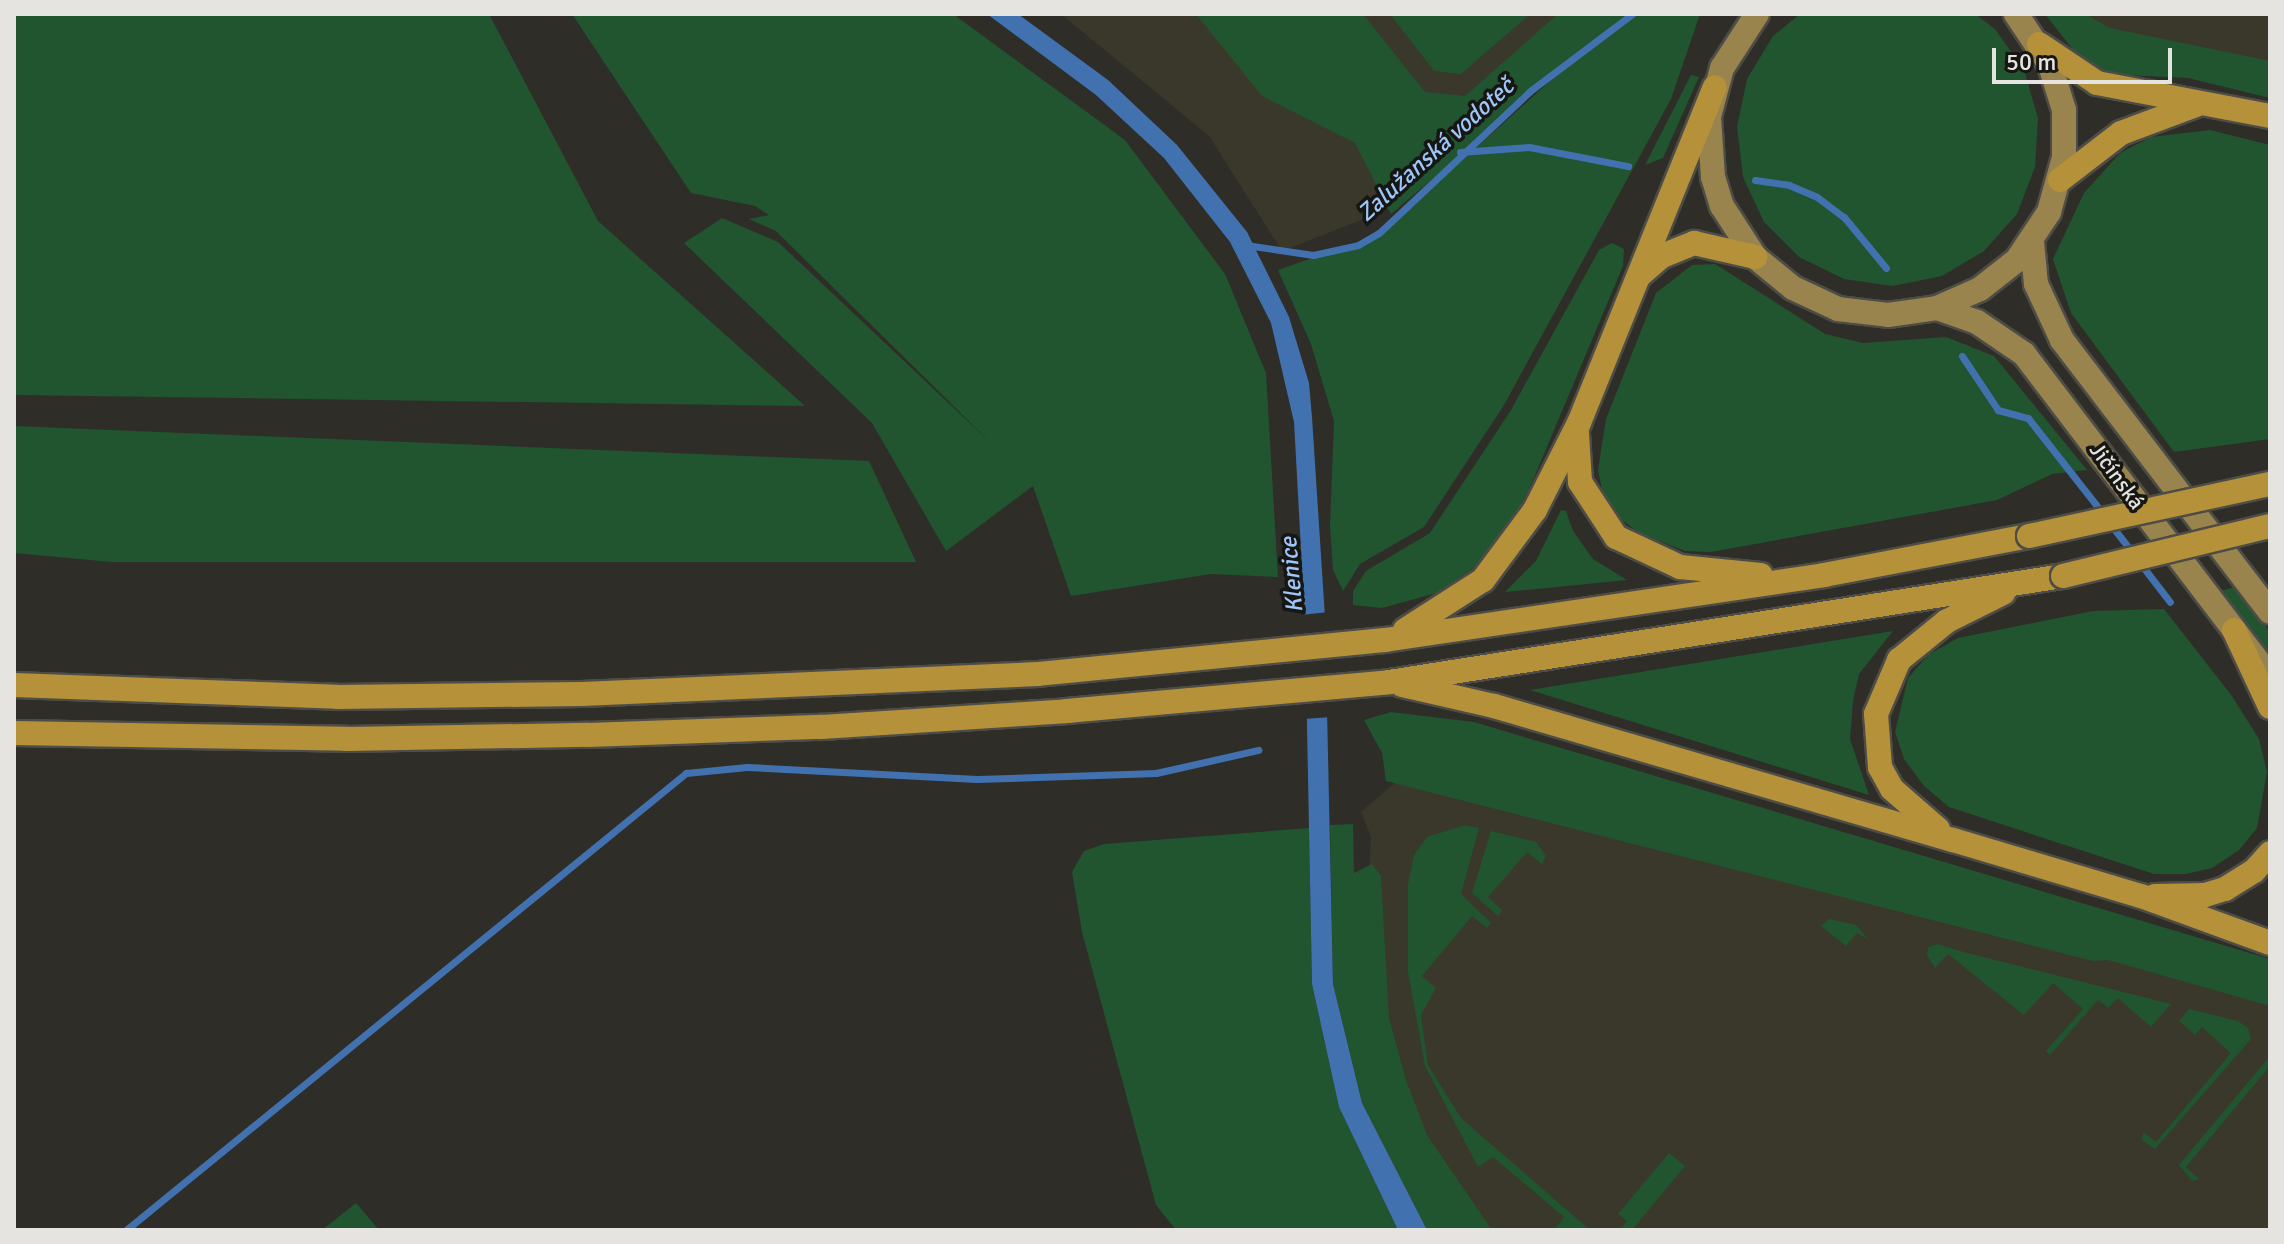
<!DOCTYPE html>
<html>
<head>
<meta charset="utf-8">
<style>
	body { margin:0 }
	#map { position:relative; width:2284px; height:1244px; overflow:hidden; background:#2f2d27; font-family:Signika,sans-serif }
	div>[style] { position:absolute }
	.built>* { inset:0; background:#3a372b }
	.green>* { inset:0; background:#205530 }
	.water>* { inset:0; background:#4271af }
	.pier>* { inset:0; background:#2f2d27 }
	.stream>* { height:7px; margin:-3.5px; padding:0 3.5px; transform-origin:3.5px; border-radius:3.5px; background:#4271af }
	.roads { filter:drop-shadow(2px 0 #4d4c46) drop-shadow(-2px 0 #4d4c46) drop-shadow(0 2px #4d4c46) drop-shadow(0 -2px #4d4c46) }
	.major>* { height:24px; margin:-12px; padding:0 12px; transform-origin:12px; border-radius:12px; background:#9a844d }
	.highway>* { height:24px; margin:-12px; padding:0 12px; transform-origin:12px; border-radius:12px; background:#b5913a }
	.bridges { filter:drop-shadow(2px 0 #4d4c46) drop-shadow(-2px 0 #4d4c46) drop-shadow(0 2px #4d4c46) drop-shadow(0 -2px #4d4c46) }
	.highway-bridge>* { height:24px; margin:-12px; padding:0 12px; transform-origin:12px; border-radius:12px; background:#b5913a }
	span { translate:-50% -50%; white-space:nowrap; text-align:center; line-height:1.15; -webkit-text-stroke:7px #161613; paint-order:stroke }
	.street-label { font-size:22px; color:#e5e4e1 }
	.water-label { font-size:24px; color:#9fc5f9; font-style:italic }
	.frame { position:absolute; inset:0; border:16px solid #e5e4e1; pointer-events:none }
	.scale { position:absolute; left:1992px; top:48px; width:180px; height:36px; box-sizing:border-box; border:4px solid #e5e4e1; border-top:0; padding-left:10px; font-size:24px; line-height:28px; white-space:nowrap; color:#e5e4e1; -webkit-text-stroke:6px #161613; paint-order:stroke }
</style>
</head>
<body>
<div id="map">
	<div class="built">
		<i style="clip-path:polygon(1061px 14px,1625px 14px,1387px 210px,1282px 251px,1209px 136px)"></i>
		<i style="clip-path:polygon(2053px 14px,2270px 14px,2270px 88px)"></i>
		<i style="clip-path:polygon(1428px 754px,2270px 989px,2270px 1230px,1478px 1230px,1415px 1142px,1366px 933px,1371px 837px,1361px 812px)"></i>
	</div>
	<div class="green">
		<i style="clip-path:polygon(14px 14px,489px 14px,598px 221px,805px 406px,14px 395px)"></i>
		<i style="clip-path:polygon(572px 14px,953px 14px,1125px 140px,1225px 274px,1266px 373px,1278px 577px,1211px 574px,1071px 596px,1033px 486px,946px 551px,872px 423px,684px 243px,722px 218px,778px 242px,992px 444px,776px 231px,749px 219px,769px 215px,755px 206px,691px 193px)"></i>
		<i style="clip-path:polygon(1196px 14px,1363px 14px,1425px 92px,1465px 96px,1558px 14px,1700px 14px,1671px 99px,1504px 405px,1424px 527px,1360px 564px,1343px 591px,1333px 570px,1330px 526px,1334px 421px,1311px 344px,1278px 270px,1367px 239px,1393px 223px,1569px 64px,1391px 214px,1355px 143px,1262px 96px)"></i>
		<i style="clip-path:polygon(1390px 14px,1530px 14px,1461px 74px,1434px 71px)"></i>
		<i style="clip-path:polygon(1800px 14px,1975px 14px,1995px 29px,2024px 70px,2038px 118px,2035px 167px,2017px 214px,1984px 251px,1942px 276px,1893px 286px,1844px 279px,1799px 257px,1764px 222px,1743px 177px,1737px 127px,1747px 79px,1773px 36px)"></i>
		<i style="clip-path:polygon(2045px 14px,2085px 14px,2110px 28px,2270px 61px,2270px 98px,2188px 78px,2104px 74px,2081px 60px)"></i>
		<i style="clip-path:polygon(1691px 75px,1699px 77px,1663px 158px,1645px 165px)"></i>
		<i style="clip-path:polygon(2210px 130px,2270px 145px,2270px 439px,2174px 452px,2071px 313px,2053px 259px,2084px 193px,2120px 153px,2151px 137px)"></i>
		<i style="clip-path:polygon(1612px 243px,1624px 249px,1623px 266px,1528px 492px,1500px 540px,1471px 570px,1436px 593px,1382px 608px,1353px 605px,1353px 591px,1366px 571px,1430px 533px,1511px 410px,1599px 250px)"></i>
		<i style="clip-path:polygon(1715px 264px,1825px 334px,1863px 343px,1946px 337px,1994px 356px,2087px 470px,2052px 474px,1997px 500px,1711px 552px,1685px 551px,1639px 533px,1617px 516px,1603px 494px,1598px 470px,1606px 419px,1656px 293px,1692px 265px)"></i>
		<i style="clip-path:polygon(14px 426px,869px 461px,916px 562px,112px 562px,14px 553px)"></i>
		<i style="clip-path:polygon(1561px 510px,1566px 511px,1573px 531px,1593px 559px,1627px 580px,1505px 592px,1536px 561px)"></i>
		<i style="clip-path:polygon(2236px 587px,2270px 632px,2270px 656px,2220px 591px)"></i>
		<i style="clip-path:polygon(2164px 609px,2232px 696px,2259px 739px,2267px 772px,2257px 828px,2239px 850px,2212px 868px,2186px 874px,2154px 874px,1949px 807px,1924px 786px,1904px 759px,1895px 732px,1908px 678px,1928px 655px,1958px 638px,2093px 611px)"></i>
		<i style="clip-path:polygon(1893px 631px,1859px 674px,1853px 701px,1850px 739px,1869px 795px,1530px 690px)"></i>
		<i style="clip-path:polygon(1391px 712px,1474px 722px,2270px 959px,2270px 1006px,2108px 960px,2093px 961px,1386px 781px,1382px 753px,1364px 720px)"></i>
		<i style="clip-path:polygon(1353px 824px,1354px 873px,1372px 864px,1381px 876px,1389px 1018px,1406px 1080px,1427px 1135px,1492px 1230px,1427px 1230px,1362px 1103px,1333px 984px,1330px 825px)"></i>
		<i style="clip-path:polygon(1465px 825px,1479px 828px,1461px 894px,1491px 923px,1487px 928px,1472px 916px,1422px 976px,1436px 988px,1421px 1015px,1428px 1065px,1461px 1118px,1590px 1230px,1554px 1230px,1564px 1217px,1493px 1157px,1478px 1167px,1425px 1066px,1408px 972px,1408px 884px,1414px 855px,1427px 837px)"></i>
		<i style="clip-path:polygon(1309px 828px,1312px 984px,1339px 1107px,1398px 1230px,1176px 1230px,1156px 1205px,1082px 932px,1072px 872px,1084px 851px,1104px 844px)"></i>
		<i style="clip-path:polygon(1491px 831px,1536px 842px,1546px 856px,1542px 864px,1527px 852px,1488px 897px,1502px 910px,1498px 916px,1472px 893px)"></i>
		<i style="clip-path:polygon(1829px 919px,1856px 925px,1869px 940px,1857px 933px,1846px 946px,1821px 926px)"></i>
		<i style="clip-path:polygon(1937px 944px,1967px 953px,2171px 1004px,2151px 1027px,2118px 998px,2108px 1008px,2098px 1000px,2050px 1055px,2046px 1051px,2083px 1009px,2053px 983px,2024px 1015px,1948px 954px,1935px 968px,1927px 955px,1928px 947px)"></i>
		<i style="clip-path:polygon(2189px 1009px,2238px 1021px,2248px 1028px,2251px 1039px,2155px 1149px,2142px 1140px,2143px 1132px,2156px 1142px,2231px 1053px,2202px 1027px,2195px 1035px,2179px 1021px)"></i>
		<i style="clip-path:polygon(2270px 1056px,2270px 1066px,2186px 1167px,2199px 1179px,2192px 1181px,2179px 1165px)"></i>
		<i style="clip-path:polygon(1669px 1153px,1685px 1166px,1632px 1230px,1620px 1230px,1627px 1221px,1618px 1214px)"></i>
		<i style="clip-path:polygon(356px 1203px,379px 1230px,322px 1230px)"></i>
	</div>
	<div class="water">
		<i style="clip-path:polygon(987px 14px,1018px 14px,1108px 80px,1177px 145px,1247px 232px,1289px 317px,1309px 383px,1312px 417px,1325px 617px,1333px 984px,1362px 1103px,1427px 1230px,1398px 1230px,1339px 1107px,1312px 984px,1305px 622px,1294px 422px,1271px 323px,1230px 242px,1164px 158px,1096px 95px)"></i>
	</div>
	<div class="pier">
		<i style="clip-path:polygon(1329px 612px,1332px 717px,1303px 719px,1301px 615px)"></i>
	</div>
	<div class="stream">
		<i style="left:1460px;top:152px;width:69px;rotate:-4.1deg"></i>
		<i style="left:1529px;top:147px;width:101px;rotate:10.9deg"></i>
		<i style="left:1755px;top:180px;width:34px;rotate:8deg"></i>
		<i style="left:1789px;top:185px;width:30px;rotate:23deg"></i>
		<i style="left:1817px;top:197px;width:34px;rotate:37deg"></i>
		<i style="left:1844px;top:217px;width:66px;rotate:50.5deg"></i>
		<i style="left:1246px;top:245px;width:68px;rotate:8.5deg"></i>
		<i style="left:1313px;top:255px;width:46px;rotate:-12.5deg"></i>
		<i style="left:1358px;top:245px;width:24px;rotate:-30deg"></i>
		<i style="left:1379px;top:233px;width:207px;rotate:-43.2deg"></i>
		<i style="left:1530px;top:91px;width:128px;rotate:-37deg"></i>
		<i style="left:1962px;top:356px;width:65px;rotate:56.3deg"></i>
		<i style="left:1998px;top:410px;width:31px;rotate:15deg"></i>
		<i style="left:2028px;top:418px;width:123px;rotate:51.9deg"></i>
		<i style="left:2111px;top:525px;width:36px;rotate:52deg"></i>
		<i style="left:2140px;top:563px;width:49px;rotate:52.4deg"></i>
		<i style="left:126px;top:1230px;width:723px;rotate:-39.22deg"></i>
		<i style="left:686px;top:773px;width:61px;rotate:-5.6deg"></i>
		<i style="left:747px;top:767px;width:230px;rotate:3deg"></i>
		<i style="left:977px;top:779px;width:179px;rotate:-1.9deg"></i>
		<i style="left:1156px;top:773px;width:105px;rotate:-12.7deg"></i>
	</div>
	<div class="roads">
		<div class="major">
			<i style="left:1757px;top:14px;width:64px;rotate:122.9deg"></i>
			<i style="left:1722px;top:68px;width:51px;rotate:104.9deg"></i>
			<i style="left:1709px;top:117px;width:60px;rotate:86.2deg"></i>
			<i style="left:1713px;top:177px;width:30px;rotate:73deg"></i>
			<i style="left:1722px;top:206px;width:61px;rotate:57.1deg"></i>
			<i style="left:1755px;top:257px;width:49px;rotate:39.2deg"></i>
			<i style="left:1793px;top:288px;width:50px;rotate:25deg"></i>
			<i style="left:1838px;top:309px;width:50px;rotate:6.8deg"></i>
			<i style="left:1888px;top:315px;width:49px;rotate:-8.1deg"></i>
			<i style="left:1937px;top:308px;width:47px;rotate:-23.8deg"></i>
			<i style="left:1980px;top:289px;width:47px;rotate:-38.1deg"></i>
			<i style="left:2017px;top:260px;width:58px;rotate:-56.3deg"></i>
			<i style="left:2049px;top:212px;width:57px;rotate:-74.7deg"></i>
			<i style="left:2064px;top:157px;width:47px;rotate:-90deg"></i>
			<i style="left:2064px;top:110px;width:47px;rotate:-107.3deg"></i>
			<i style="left:2050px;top:65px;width:61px;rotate:-123.7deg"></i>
			<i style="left:2032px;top:242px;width:42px;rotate:84.6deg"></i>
			<i style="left:2036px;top:284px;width:62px;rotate:65.1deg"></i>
			<i style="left:2062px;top:340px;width:342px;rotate:52.6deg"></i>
			<i style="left:1937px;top:308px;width:42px;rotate:19.3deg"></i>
			<i style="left:1977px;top:322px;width:57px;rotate:34.2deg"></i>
			<i style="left:2024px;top:354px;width:406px;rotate:52.7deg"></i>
		</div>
		<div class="highway">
			<i style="left:2039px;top:44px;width:70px;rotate:33.9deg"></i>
			<i style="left:2097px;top:83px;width:176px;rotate:10.8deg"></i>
			<i style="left:2060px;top:180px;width:77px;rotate:-37.6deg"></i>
			<i style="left:2121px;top:133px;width:80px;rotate:-20.5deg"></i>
			<i style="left:1640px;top:275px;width:29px;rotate:-41deg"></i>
			<i style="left:1662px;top:256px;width:35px;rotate:-22deg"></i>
			<i style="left:1694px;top:243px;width:63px;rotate:12.9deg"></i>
			<i style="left:1577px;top:434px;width:48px;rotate:86.4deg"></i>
			<i style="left:1580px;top:482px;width:66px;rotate:56.8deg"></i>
			<i style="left:1616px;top:537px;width:71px;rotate:25.1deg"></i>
			<i style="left:1680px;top:567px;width:81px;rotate:5.6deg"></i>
			<i style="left:1405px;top:630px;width:93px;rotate:-32.7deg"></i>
			<i style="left:1483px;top:580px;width:87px;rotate:-53.4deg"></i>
			<i style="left:1535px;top:510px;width:97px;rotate:-63.2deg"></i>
			<i style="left:1579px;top:423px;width:362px;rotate:-68deg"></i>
			<i style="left:2234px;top:630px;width:85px;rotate:64.9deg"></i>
			<i style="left:14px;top:685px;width:323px;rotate:2.1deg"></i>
			<i style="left:337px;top:697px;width:245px;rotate:-0.7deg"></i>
			<i style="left:582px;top:694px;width:456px;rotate:-2.5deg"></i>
			<i style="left:1038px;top:674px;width:349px;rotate:-5.6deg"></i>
			<i style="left:1385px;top:640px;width:444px;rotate:-8.4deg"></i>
			<i style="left:1824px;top:575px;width:209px;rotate:-10.8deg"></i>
			<i style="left:1402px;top:685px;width:94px;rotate:12.9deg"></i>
			<i style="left:1494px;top:706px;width:478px;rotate:16.3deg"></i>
			<i style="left:1953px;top:840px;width:196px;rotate:16.6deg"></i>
			<i style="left:2141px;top:896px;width:137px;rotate:20deg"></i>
			<i style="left:14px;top:733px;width:333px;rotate:1deg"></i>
			<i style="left:347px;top:739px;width:241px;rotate:-1deg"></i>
			<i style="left:588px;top:735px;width:234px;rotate:-2deg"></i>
			<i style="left:822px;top:727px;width:246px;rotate:-3.7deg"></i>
			<i style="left:1067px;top:711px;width:323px;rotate:-5.1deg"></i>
			<i style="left:1389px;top:682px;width:682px;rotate:-8.94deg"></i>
			<i style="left:1938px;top:829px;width:61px;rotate:-139deg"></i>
			<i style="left:1892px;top:789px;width:25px;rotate:-119deg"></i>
			<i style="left:1880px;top:767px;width:53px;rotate:-94.3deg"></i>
			<i style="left:1876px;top:714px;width:59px;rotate:-66.9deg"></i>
			<i style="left:1899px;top:660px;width:62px;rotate:-39.1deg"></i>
			<i style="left:1947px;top:621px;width:63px;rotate:-26.6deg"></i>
			<i style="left:2155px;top:896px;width:50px;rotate:-1.1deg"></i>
			<i style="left:2205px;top:895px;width:21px;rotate:-17deg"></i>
			<i style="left:2225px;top:889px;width:34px;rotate:-32deg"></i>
			<i style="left:2254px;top:871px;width:24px;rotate:-48deg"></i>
		</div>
	</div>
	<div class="bridges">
		<div class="highway-bridge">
			<i style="left:2029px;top:536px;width:247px;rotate:-12.2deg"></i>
			<i style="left:2063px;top:576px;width:213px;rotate:-13.6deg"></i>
		</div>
	</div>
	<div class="street-label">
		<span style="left:2117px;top:476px;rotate:54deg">Jičínská</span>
	</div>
	<div class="water-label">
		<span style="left:1436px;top:150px;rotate:-42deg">Zalužanská vodoteč</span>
		<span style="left:1292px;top:575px;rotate:-95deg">Klenice</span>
	</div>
	<div class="frame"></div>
	<div class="scale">50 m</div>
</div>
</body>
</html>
